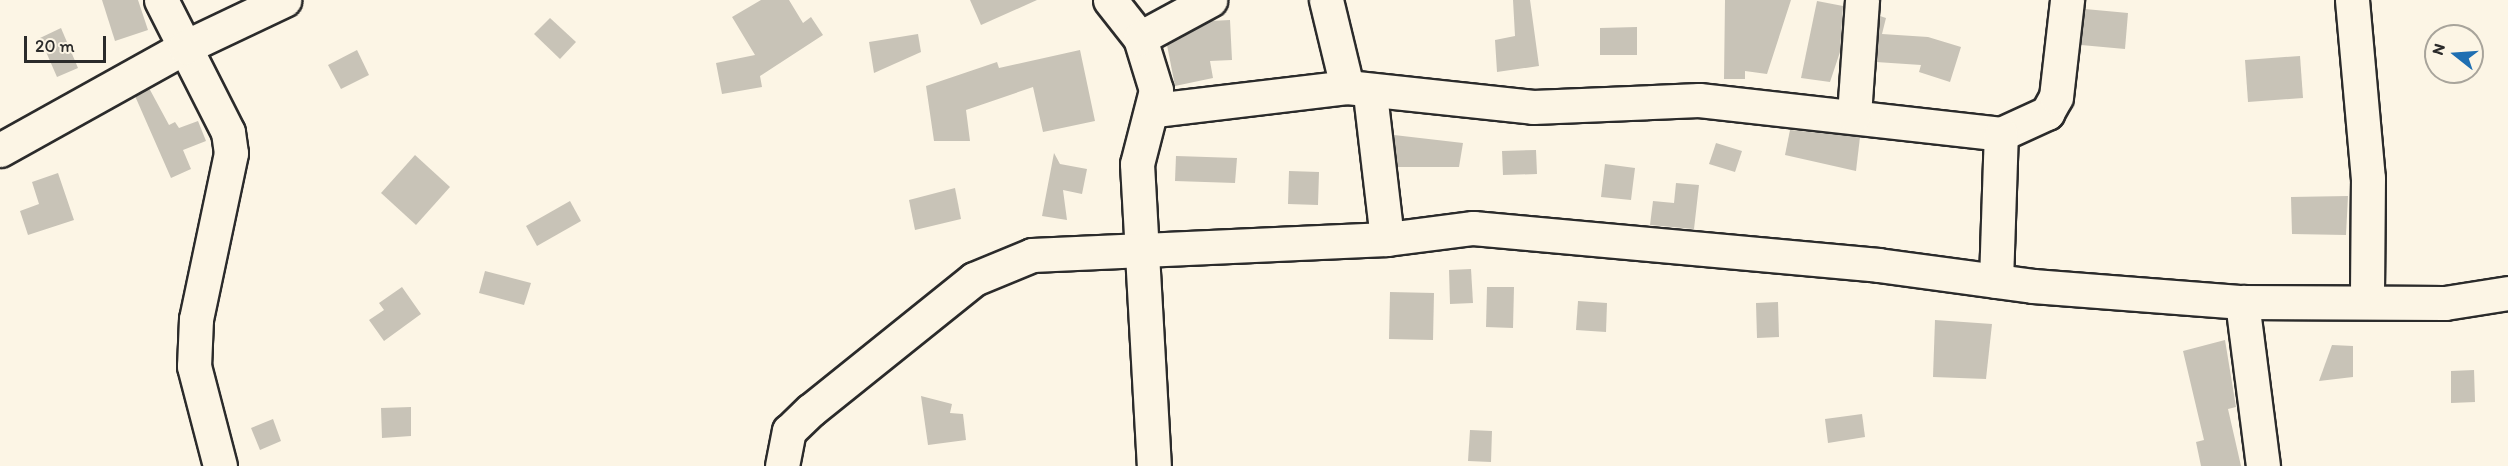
<!DOCTYPE html>
<html>
<head>
<meta charset="utf-8">
<style>
	body { margin:0 }
	#map { position:relative; width:2508px; height:466px; overflow:hidden; background:#fcf5e5; font-family:Itim,sans-serif }
	div>[style] { position:absolute }
	.building>* { inset:0; background:#c8c3b7 }
	.roads { filter:drop-shadow(2px 0 #2b2b2b) drop-shadow(-2px 0 #2b2b2b) drop-shadow(0 2px #2b2b2b) drop-shadow(0 -2px #2b2b2b) }
	.minor>* { height:33px; margin:-16.5px; padding:0 16.5px; transform-origin:16.5px; border-radius:16.5px; background:#fcf5e5 }
	span { translate:-50% -50%; white-space:nowrap; text-align:center; line-height:1.15; -webkit-text-stroke:5px #fcf5e5; paint-order:stroke }
	.north { position:absolute; left:2424px; top:24px; width:60px; height:60px; box-sizing:border-box; background:#fcf5e5; border:2px solid #a8a49b; border-radius:50%; rotate:287deg; font-size:16px; font-weight:700; line-height:24px; text-align:center; color:#2b2b2b }
	.north::after { content:''; display:block; margin:auto; width:21px; height:27px; background:#1f6fb2; clip-path:polygon(50% 0,100% 100%,50% 72%,0 100%) }
	.scale { position:absolute; left:24px; top:36px; width:82px; height:27px; box-sizing:border-box; border:3px solid #2b2b2b; border-top:0; padding-left:8px; font-size:18px; line-height:21px; white-space:nowrap; color:#2b2b2b; -webkit-text-stroke:4px #fcf5e5; paint-order:stroke }
</style>
</head>
<body>
<div id="map">
	<div class="building">
		<i style="clip-path:polygon(102px 0,138px 0,148px 30px,115px 41px)"></i>
		<i style="clip-path:polygon(761px 0,789px 0,803px 23px,811px 17px,823px 35px,760px 76px,762px 87px,722px 94px,716px 63px,755px 55px,732px 17px)"></i>
		<i style="clip-path:polygon(970px 0,1037px 0,981px 25px)"></i>
		<i style="clip-path:polygon(1513px 0,1530px 0,1539px 66px,1497px 72px,1495px 40px,1515px 36px)"></i>
		<i style="clip-path:polygon(1725px 0,1791px 0,1767px 74px,1745px 71px,1745px 79px,1724px 79px)"></i>
		<i style="clip-path:polygon(1817px 1px,1843px 6px,1840px 52px,1830px 82px,1801px 78px)"></i>
		<i style="clip-path:polygon(2085px 9px,2128px 13px,2125px 49px,2081px 45px)"></i>
		<i style="clip-path:polygon(1880px 16px,1886px 18px,1882px 34px,1928px 37px,1961px 47px,1950px 82px,1919px 72px,1921px 65px,1876px 62px)"></i>
		<i style="clip-path:polygon(550px 18px,576px 42px,560px 59px,534px 34px)"></i>
		<i style="clip-path:polygon(1230px 20px,1232px 60px,1210px 61px,1213px 78px,1175px 86px,1167px 45px,1210px 21px)"></i>
		<i style="clip-path:polygon(1637px 27px,1637px 55px,1600px 55px,1600px 28px)"></i>
		<i style="clip-path:polygon(61px 28px,78px 68px,57px 77px,40px 38px)"></i>
		<i style="clip-path:polygon(918px 34px,921px 52px,874px 73px,869px 42px)"></i>
		<i style="clip-path:polygon(357px 50px,369px 75px,341px 89px,328px 65px)"></i>
		<i style="clip-path:polygon(1080px 50px,1095px 121px,1043px 132px,1033px 87px,966px 110px,970px 141px,934px 141px,926px 86px,997px 62px,999px 68px)"></i>
		<i style="clip-path:polygon(2300px 56px,2303px 98px,2248px 102px,2245px 60px)"></i>
		<i style="clip-path:polygon(149px 88px,169px 125px,175px 122px,179px 128px,198px 121px,206px 141px,183px 150px,191px 169px,171px 178px,135px 96px)"></i>
		<i style="clip-path:polygon(1790px 130px,1860px 137px,1856px 171px,1785px 155px)"></i>
		<i style="clip-path:polygon(1394px 135px,1463px 143px,1459px 167px,1397px 167px)"></i>
		<i style="clip-path:polygon(1716px 143px,1742px 151px,1735px 172px,1709px 164px)"></i>
		<i style="clip-path:polygon(1536px 150px,1537px 174px,1503px 175px,1502px 151px)"></i>
		<i style="clip-path:polygon(1054px 153px,1060px 164px,1087px 169px,1082px 194px,1063px 190px,1067px 220px,1042px 216px)"></i>
		<i style="clip-path:polygon(415px 155px,450px 187px,416px 225px,381px 193px)"></i>
		<i style="clip-path:polygon(1176px 156px,1237px 158px,1235px 183px,1175px 181px)"></i>
		<i style="clip-path:polygon(1605px 164px,1635px 168px,1631px 200px,1601px 197px)"></i>
		<i style="clip-path:polygon(1289px 171px,1319px 172px,1318px 205px,1288px 204px)"></i>
		<i style="clip-path:polygon(58px 173px,74px 220px,28px 235px,20px 211px,39px 204px,32px 182px)"></i>
		<i style="clip-path:polygon(1676px 183px,1699px 185px,1694px 229px,1650px 225px,1653px 201px,1674px 203px)"></i>
		<i style="clip-path:polygon(955px 188px,961px 219px,915px 230px,909px 200px)"></i>
		<i style="clip-path:polygon(2348px 196px,2346px 235px,2292px 234px,2291px 197px)"></i>
		<i style="clip-path:polygon(570px 201px,581px 221px,537px 246px,526px 226px)"></i>
		<i style="clip-path:polygon(1471px 269px,1473px 303px,1450px 304px,1449px 270px)"></i>
		<i style="clip-path:polygon(485px 271px,531px 283px,524px 305px,479px 293px)"></i>
		<i style="clip-path:polygon(402px 287px,421px 314px,384px 341px,369px 320px,384px 310px,379px 303px)"></i>
		<i style="clip-path:polygon(1487px 287px,1514px 287px,1513px 328px,1486px 327px)"></i>
		<i style="clip-path:polygon(1390px 292px,1434px 293px,1433px 340px,1389px 339px)"></i>
		<i style="clip-path:polygon(1578px 301px,1607px 303px,1606px 332px,1576px 330px)"></i>
		<i style="clip-path:polygon(1778px 302px,1779px 337px,1757px 338px,1756px 303px)"></i>
		<i style="clip-path:polygon(1935px 320px,1992px 324px,1986px 379px,1933px 377px)"></i>
		<i style="clip-path:polygon(2225px 340px,2236px 407px,2228px 409px,2241px 466px,2201px 466px,2196px 442px,2204px 440px,2183px 351px)"></i>
		<i style="clip-path:polygon(2332px 345px,2353px 346px,2353px 377px,2319px 381px)"></i>
		<i style="clip-path:polygon(2474px 370px,2475px 402px,2451px 403px,2451px 371px)"></i>
		<i style="clip-path:polygon(921px 396px,952px 404px,950px 413px,963px 414px,966px 440px,928px 445px)"></i>
		<i style="clip-path:polygon(411px 407px,411px 436px,382px 438px,381px 408px)"></i>
		<i style="clip-path:polygon(1862px 414px,1865px 437px,1828px 443px,1825px 419px)"></i>
		<i style="clip-path:polygon(273px 419px,281px 441px,260px 450px,251px 428px)"></i>
		<i style="clip-path:polygon(1470px 430px,1492px 431px,1491px 462px,1468px 461px)"></i>
	</div>
	<div class="roads">
		<div class="minor">
			<i style="left:161px;top:0;width:148px;rotate:63.1deg"></i>
			<i style="left:228px;top:132px;width:21px;rotate:82deg"></i>
			<i style="left:231px;top:153px;width:170px;rotate:101.9deg"></i>
			<i style="left:196px;top:319px;width:47px;rotate:92.4deg"></i>
			<i style="left:194px;top:366px;width:103px;rotate:75.4deg"></i>
			<i style="left:1110px;top:0;width:48px;rotate:51.7deg"></i>
			<i style="left:1140px;top:38px;width:54px;rotate:72.9deg"></i>
			<i style="left:1156px;top:90px;width:76px;rotate:104.4deg"></i>
			<i style="left:1137px;top:164px;width:302px;rotate:86.8deg"></i>
			<i style="left:1326px;top:0;width:89px;rotate:76.4deg"></i>
			<i style="left:2352px;top:0;width:179px;rotate:84.9deg"></i>
			<i style="left:2368px;top:178px;width:124px;rotate:90.5deg"></i>
			<i style="left:1140px;top:38px;width:80px;rotate:-28.5deg"></i>
			<i style="left:1370px;top:94px;width:146px;rotate:83.3deg"></i>
			<i style="left:1155px;top:110px;width:193px;rotate:-6.8deg"></i>
			<i style="left:1347px;top:87px;width:187px;rotate:6.1deg"></i>
			<i style="left:1533px;top:107px;width:166px;rotate:-2.4deg"></i>
			<i style="left:1699px;top:100px;width:304px;rotate:6.4deg"></i>
			<i style="left:2001px;top:134px;width:51px;rotate:-24.5deg"></i>
			<i style="left:2047px;top:113px;width:18px;rotate:-61deg"></i>
			<i style="left:2056px;top:97px;width:98px;rotate:-83.5deg"></i>
			<i style="left:1854px;top:115px;width:115px;rotate:-86deg"></i>
			<i style="left:0;top:150px;width:212px;rotate:-29.1deg"></i>
			<i style="left:185px;top:47px;width:110px;rotate:-25.4deg"></i>
			<i style="left:1996px;top:281px;width:147px;rotate:-88.1deg"></i>
			<i style="left:2242px;top:302px;width:165px;rotate:82.7deg"></i>
			<i style="left:782px;top:466px;width:36px;rotate:-79deg"></i>
			<i style="left:789px;top:431px;width:30px;rotate:-44deg"></i>
			<i style="left:811px;top:410px;width:209px;rotate:-38.8deg"></i>
			<i style="left:974px;top:279px;width:63px;rotate:-22.5deg"></i>
			<i style="left:1032px;top:255px;width:355px;rotate:-2.6deg"></i>
			<i style="left:1387px;top:239px;width:87px;rotate:-7.3deg"></i>
			<i style="left:1473px;top:228px;width:407px;rotate:5.2deg"></i>
			<i style="left:1878px;top:265px;width:156px;rotate:7.7deg"></i>
			<i style="left:2033px;top:286px;width:210px;rotate:4.4deg"></i>
			<i style="left:2242px;top:302px;width:203px;rotate:0.3deg"></i>
			<i style="left:2445px;top:303px;width:64px;rotate:-9deg"></i>
		</div>
	</div>
	<div class="north">N</div>
	<div class="scale">20 m</div>
</div>
</body>
</html>
